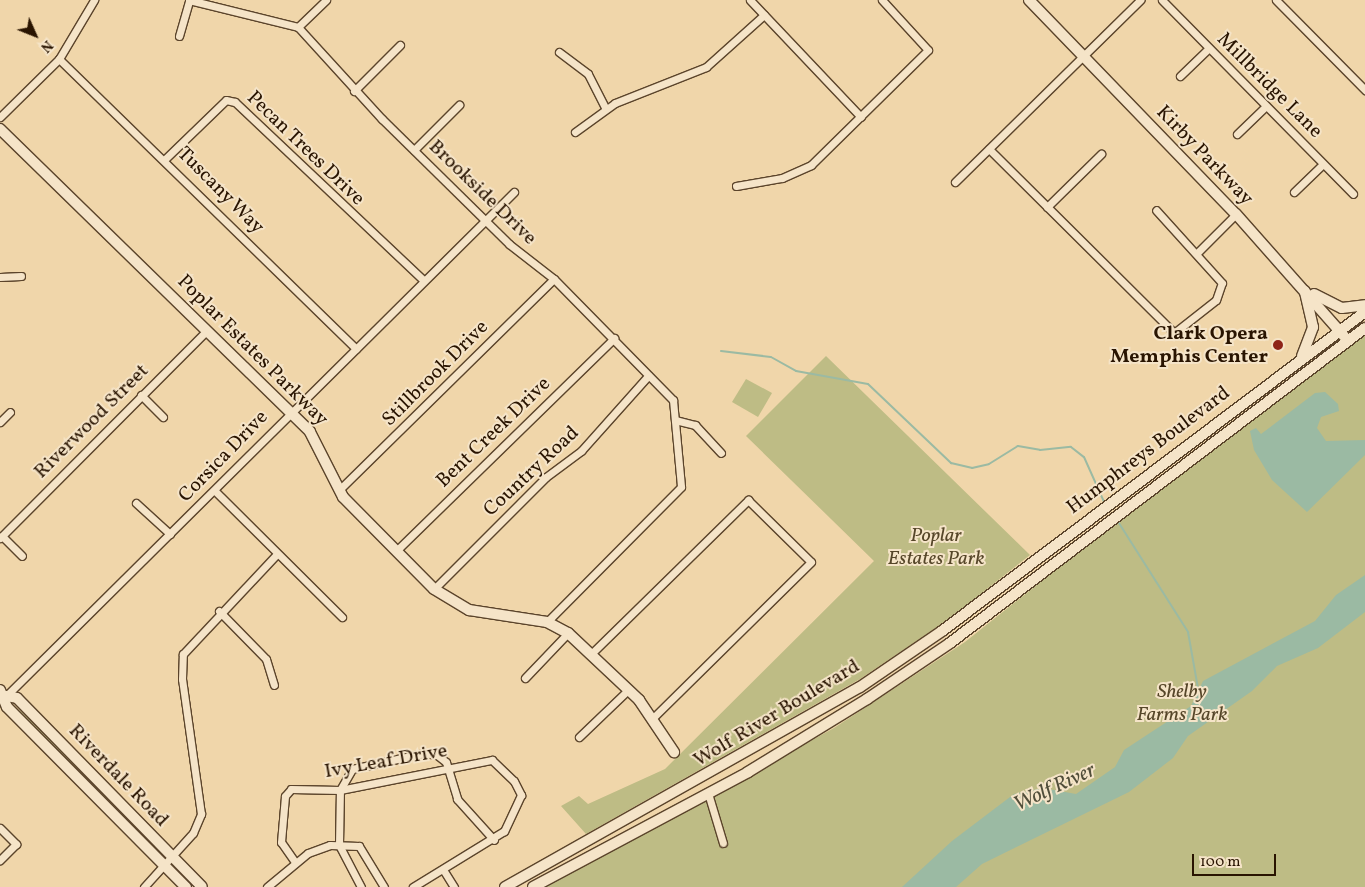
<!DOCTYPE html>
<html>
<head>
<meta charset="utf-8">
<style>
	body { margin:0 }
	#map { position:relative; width:1365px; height:887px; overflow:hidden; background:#f0d6aa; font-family:Vollkorn,serif }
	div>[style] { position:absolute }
	.green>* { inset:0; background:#bebc85 }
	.water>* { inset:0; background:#9bbaa3 }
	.stream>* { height:2px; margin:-1px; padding:0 1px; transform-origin:1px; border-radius:1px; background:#9bbaa3 }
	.roads { filter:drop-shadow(1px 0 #5b442b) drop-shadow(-1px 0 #5b442b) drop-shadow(0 1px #5b442b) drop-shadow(0 -1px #5b442b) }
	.street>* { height:7px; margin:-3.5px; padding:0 3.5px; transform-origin:3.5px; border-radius:3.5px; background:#f5e4c8 }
	.secondary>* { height:10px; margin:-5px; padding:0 5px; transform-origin:5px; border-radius:5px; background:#f5e4c8 }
	.dots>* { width:14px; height:14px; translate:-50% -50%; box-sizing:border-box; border:2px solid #f5e4c8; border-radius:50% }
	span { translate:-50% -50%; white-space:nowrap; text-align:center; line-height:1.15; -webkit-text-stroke:4px #f5e4c8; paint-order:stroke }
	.street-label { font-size:20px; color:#291401 }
	.poi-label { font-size:20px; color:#291401; font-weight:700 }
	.right { translate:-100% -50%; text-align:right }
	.park-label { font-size:20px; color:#564629; font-style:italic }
	.water-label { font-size:21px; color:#514e3a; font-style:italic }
	.north { position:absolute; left:10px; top:10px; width:50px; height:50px; -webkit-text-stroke:4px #f5e4c8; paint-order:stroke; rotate:134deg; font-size:14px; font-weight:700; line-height:20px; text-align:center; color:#291401 }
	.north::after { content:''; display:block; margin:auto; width:18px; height:22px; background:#291401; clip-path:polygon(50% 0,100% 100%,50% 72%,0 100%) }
	.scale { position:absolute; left:1192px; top:854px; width:84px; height:22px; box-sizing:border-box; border:2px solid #291401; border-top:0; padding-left:6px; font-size:15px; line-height:18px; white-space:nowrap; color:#291401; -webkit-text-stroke:4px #f5e4c8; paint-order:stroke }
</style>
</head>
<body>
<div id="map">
	<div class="green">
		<i style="clip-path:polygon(1365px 335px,1365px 887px,545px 887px,834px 728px,965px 642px,1132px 509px)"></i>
		<i style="clip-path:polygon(826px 356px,1030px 555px,949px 619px,860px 679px,586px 834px,561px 806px,579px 796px,588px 804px,665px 769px,874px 561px,746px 436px)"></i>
		<i style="clip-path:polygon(746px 379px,772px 393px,758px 417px,732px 402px)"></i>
		<i style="clip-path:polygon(10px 702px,54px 741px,162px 854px,10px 706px)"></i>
	</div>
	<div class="water">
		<i style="clip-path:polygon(1325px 392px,1338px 404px,1339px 411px,1321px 417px,1317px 428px,1326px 441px,1365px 440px,1365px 455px,1307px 512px,1272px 480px,1254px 450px,1250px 431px,1256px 428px,1261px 434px,1315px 393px)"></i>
		<i style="clip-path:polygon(1365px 575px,1365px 612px,1318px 648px,1277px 666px,1252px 691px,1188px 736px,1173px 758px,1129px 792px,982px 864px,956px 887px,902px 887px,952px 841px,1014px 794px,1043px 788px,1076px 794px,1115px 767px,1124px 750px,1191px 706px,1203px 681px,1315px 621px,1336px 595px)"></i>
	</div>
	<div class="stream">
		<i style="left:721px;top:351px;width:50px;rotate:6.8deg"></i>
		<i style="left:771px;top:357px;width:29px;rotate:29deg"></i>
		<i style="left:796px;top:371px;width:73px;rotate:10.2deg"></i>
		<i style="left:868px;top:384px;width:115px;rotate:43.6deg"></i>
		<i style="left:951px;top:463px;width:22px;rotate:13deg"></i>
		<i style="left:972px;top:468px;width:17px;rotate:-13deg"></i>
		<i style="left:989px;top:464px;width:34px;rotate:-32deg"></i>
		<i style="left:1018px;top:446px;width:22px;rotate:10deg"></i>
		<i style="left:1040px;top:450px;width:31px;rotate:-6deg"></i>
		<i style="left:1071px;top:447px;width:16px;rotate:38deg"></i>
		<i style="left:1084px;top:457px;width:51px;rotate:65.9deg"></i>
		<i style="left:1117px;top:520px;width:133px;rotate:57.6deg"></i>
		<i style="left:1188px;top:632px;width:57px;rotate:79.9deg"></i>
	</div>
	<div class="roads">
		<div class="street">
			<i style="left:189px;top:0;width:112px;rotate:13.9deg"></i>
			<i style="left:298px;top:27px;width:125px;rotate:47.6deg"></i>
			<i style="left:382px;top:119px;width:178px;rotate:44.5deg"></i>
			<i style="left:509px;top:244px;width:57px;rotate:37.9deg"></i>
			<i style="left:554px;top:279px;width:170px;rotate:45.5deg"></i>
			<i style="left:673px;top:400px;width:87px;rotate:84.7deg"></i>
			<i style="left:681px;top:487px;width:190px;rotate:134.8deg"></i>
			<i style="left:750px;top:0;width:161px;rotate:46.5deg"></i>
			<i style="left:1162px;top:0;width:272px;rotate:45.4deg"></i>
			<i style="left:1276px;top:0;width:127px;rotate:45.3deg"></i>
			<i style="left:298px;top:27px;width:39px;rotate:-44deg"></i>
			<i style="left:179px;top:36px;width:37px;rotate:-74deg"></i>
			<i style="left:559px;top:52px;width:36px;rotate:37deg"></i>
			<i style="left:588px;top:74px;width:38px;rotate:63deg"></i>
			<i style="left:59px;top:59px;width:415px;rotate:44.3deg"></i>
			<i style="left:1180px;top:76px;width:40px;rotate:-44deg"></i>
			<i style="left:354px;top:91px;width:65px;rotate:-45deg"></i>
			<i style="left:0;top:117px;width:83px;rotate:-44.5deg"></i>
			<i style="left:59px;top:59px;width:69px;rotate:-59.3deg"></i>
			<i style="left:575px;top:132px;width:49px;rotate:-35.9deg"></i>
			<i style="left:615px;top:103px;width:98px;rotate:-21.6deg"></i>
			<i style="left:706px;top:67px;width:78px;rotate:-41.9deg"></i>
			<i style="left:1237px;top:134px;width:40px;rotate:-44deg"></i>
			<i style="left:989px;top:149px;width:261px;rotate:44.8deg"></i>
			<i style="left:1174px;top:333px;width:53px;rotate:-38.2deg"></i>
			<i style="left:1216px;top:300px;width:18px;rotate:-71deg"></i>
			<i style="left:1222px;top:283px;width:98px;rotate:-132.1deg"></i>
			<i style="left:414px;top:150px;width:64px;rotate:-45deg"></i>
			<i style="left:164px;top:160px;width:86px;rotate:-44.1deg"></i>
			<i style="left:226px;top:100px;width:9px;rotate:13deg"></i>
			<i style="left:235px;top:102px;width:260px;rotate:43.4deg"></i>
			<i style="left:955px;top:182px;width:260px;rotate:-44.5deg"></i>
			<i style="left:736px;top:186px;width:47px;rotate:-9.9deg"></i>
			<i style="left:782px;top:178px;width:32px;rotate:-24deg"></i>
			<i style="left:811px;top:165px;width:164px;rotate:-44.5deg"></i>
			<i style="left:928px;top:50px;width:68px;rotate:-132.6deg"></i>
			<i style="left:1294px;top:192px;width:40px;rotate:-44deg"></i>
			<i style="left:1047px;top:207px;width:76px;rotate:-44.5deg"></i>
			<i style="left:1197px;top:253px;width:55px;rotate:-45deg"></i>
			<i style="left:0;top:277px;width:21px;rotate:-3deg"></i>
			<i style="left:141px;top:395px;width:31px;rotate:45deg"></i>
			<i style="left:675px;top:420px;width:21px;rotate:14deg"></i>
			<i style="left:695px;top:425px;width:38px;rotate:47deg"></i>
			<i style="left:0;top:422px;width:14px;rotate:-45deg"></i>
			<i style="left:339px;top:490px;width:301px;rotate:-44.5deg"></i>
			<i style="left:215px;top:491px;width:179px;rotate:44.8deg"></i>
			<i style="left:136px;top:503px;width:46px;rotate:42.4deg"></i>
			<i style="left:2px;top:536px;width:28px;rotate:45deg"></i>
			<i style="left:0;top:538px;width:293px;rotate:-45.1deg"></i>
			<i style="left:396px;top:551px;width:305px;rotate:-44.3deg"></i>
			<i style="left:434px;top:589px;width:158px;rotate:-45deg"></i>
			<i style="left:546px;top:477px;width:44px;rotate:-36.6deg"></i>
			<i style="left:581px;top:451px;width:101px;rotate:-48.2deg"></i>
			<i style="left:219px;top:611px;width:67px;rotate:45.6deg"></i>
			<i style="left:266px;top:659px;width:27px;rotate:73deg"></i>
			<i style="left:592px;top:653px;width:219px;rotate:-44.4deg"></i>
			<i style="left:748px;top:500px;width:88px;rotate:44.5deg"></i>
			<i style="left:811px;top:562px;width:222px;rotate:135.4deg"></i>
			<i style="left:525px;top:678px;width:62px;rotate:-46.3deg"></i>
			<i style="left:5px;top:697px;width:717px;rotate:-44.77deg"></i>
			<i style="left:579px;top:737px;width:69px;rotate:-43.8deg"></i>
			<i style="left:708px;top:793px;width:52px;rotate:73.3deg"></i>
			<i style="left:0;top:828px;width:23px;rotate:45deg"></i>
			<i style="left:16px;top:844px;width:23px;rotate:135deg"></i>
			<i style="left:295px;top:862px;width:24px;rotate:-125deg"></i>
			<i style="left:281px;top:842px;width:46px;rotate:-85deg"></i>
			<i style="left:285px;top:796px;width:9px;rotate:-49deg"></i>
			<i style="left:291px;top:789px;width:49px;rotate:1.2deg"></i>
			<i style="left:340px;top:790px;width:155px;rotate:-11.2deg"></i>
			<i style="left:492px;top:760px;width:30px;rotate:44deg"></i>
			<i style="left:514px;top:781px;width:16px;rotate:63deg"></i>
			<i style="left:521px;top:795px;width:40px;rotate:115deg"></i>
			<i style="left:504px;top:831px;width:107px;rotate:148.4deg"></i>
			<i style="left:444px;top:871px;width:19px;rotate:58deg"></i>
			<i style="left:144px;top:887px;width:73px;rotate:-47.8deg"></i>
			<i style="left:193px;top:833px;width:21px;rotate:-67deg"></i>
			<i style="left:201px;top:814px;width:136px;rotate:-98deg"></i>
			<i style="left:182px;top:679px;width:25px;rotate:-88deg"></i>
			<i style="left:183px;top:654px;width:137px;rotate:-46.8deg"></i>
			<i style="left:267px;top:887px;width:53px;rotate:-39.7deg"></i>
			<i style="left:308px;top:853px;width:23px;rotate:-20deg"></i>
			<i style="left:330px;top:845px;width:29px;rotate:2deg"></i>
			<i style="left:359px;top:846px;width:48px;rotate:58.6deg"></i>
			<i style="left:361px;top:887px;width:47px;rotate:-117.6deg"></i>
			<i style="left:339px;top:845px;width:55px;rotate:-89deg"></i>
			<i style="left:340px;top:790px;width:24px;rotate:-60deg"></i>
			<i style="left:352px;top:769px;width:74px;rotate:-12.5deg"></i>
			<i style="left:424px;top:753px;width:13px;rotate:9deg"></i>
			<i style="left:437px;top:755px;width:11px;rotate:38deg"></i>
			<i style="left:446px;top:762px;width:39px;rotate:73deg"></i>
			<i style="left:457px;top:799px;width:55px;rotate:47.9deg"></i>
		</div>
		<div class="secondary">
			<i style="left:1029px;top:0;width:298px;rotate:46deg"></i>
			<i style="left:1236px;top:214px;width:163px;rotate:48.5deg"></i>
			<i style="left:0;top:129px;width:433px;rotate:44.3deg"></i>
			<i style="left:310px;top:432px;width:73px;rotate:63.1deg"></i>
			<i style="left:343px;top:497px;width:129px;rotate:45.3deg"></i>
			<i style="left:434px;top:589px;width:41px;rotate:31deg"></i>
			<i style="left:469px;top:610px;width:79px;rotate:8.7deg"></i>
			<i style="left:547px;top:622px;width:24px;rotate:28deg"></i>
			<i style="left:568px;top:633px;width:98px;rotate:43.3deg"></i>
			<i style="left:639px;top:700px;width:63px;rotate:56.1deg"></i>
			<i style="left:1314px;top:294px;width:31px;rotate:27deg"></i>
			<i style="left:1342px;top:308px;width:23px;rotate:-7deg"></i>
			<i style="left:1302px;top:356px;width:31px;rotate:-69deg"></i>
			<i style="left:1313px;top:327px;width:37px;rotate:-103deg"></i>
			<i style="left:0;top:690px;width:18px;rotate:68deg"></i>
			<i style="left:7px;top:707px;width:254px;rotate:45.2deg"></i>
			<i style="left:6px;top:696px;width:11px;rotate:10deg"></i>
			<i style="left:17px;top:698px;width:264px;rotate:45.6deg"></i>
			<i style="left:505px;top:887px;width:407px;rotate:-29.4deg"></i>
			<i style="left:860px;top:687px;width:99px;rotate:-34.3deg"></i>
			<i style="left:942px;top:631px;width:530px;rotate:-37.02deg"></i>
			<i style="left:533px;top:887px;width:244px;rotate:-28.1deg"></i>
			<i style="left:748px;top:772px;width:140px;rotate:-31.5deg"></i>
			<i style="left:867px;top:699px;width:100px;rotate:-34deg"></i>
			<i style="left:950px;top:643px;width:521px;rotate:-37.2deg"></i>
		</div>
	</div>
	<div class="dots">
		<i style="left:1278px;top:345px;background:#8f2418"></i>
	</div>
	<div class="street-label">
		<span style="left:1269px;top:86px;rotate:45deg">Millbridge Lane</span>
		<span style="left:305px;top:149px;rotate:44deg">Pecan Trees Drive</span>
		<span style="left:1204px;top:156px;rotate:46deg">Kirby Parkway</span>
		<span style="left:220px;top:191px;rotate:45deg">Tuscany Way</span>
		<span style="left:482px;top:193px;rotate:44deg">Brookside Drive</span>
		<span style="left:252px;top:351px;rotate:45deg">Poplar Estates Parkway</span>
		<span style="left:436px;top:374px;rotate:-45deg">Stillbrook Drive</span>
		<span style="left:92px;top:422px;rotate:-45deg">Riverwood Street</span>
		<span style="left:494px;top:433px;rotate:-44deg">Bent Creek Drive</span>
		<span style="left:1149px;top:451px;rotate:-37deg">Humphreys Boulevard</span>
		<span style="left:224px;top:457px;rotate:-46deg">Corsica Drive</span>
		<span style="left:532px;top:472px;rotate:-43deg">Country Road</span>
		<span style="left:777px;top:714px;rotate:-31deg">Wolf River Boulevard</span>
		<span style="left:386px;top:762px;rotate:-10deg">Ivy Leaf Drive</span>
		<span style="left:118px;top:776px;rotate:46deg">Riverdale Road</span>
	</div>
	<div class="poi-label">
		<span class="right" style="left:1268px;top:346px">Clark Opera<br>Memphis Center</span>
	</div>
	<div class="park-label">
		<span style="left:936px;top:548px">Poplar<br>Estates Park</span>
		<span style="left:1182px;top:704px">Shelby<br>Farms Park</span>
	</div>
	<div class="water-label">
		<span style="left:1055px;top:788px;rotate:-25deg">Wolf River</span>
	</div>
	<div class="north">N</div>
	<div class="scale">100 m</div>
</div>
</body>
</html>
